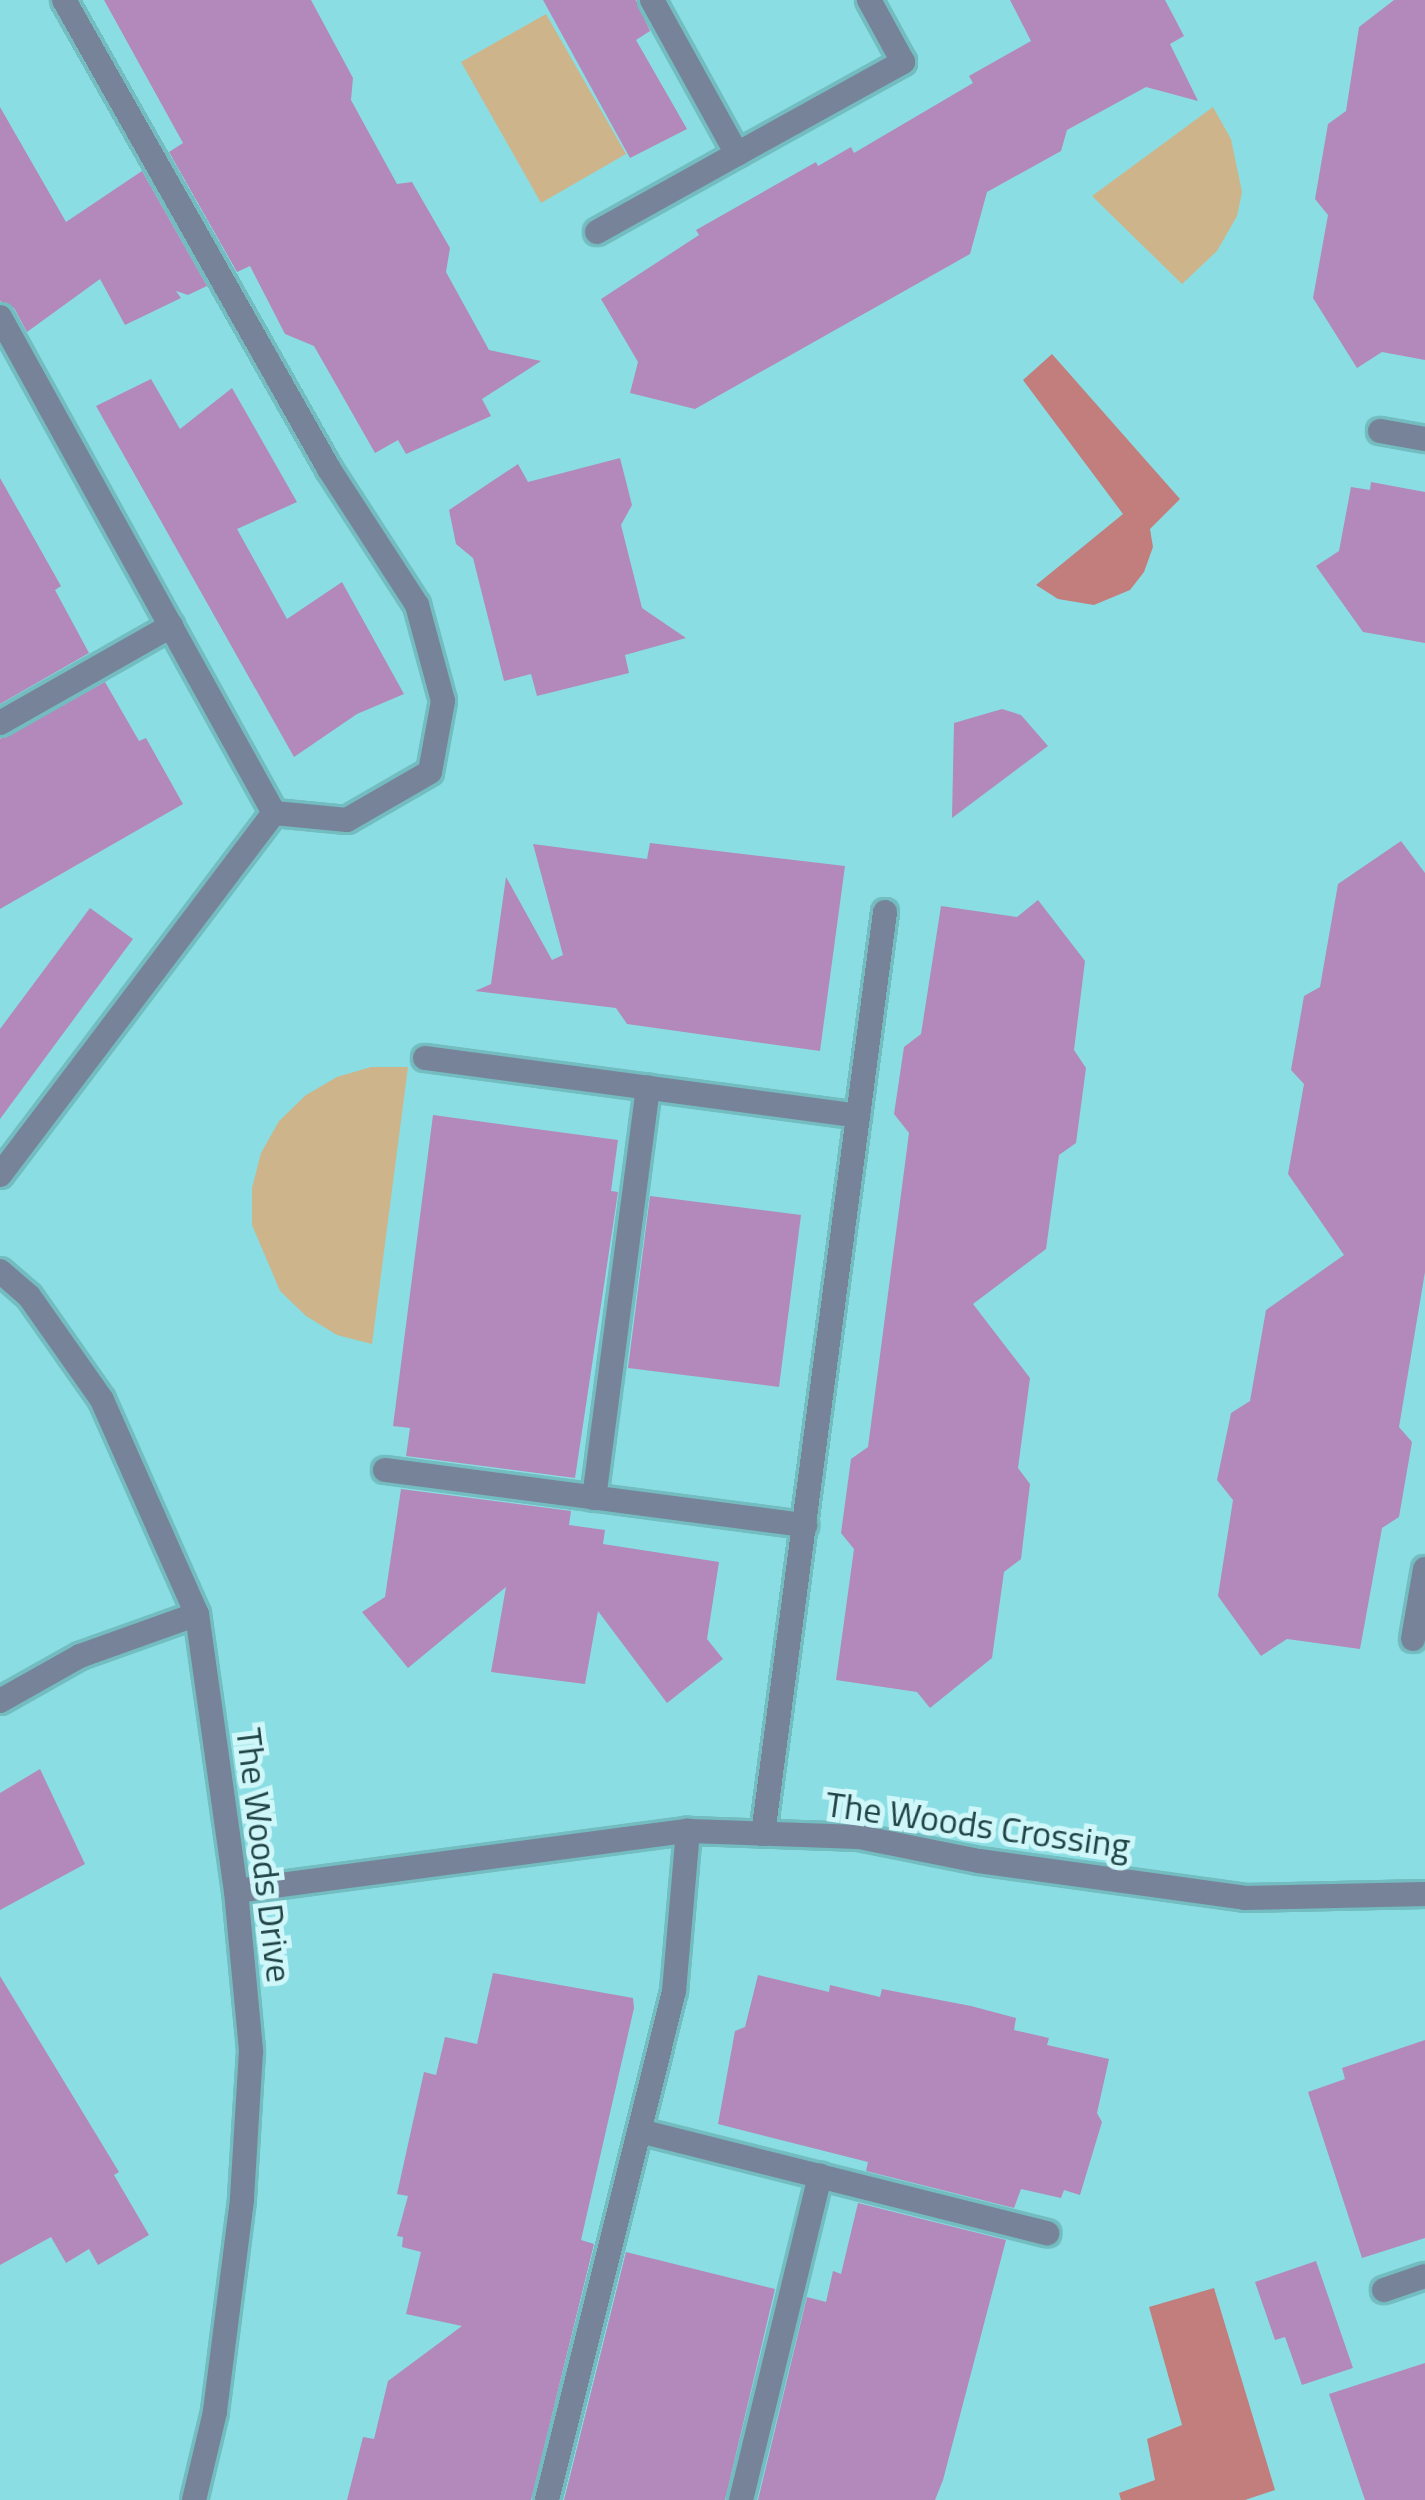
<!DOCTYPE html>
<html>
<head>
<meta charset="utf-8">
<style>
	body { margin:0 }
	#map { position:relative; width:1425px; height:2500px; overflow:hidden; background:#8adee3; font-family:"Titillium Web",sans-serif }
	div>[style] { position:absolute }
	.green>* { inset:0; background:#cdb48b }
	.water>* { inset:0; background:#c27e7d }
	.building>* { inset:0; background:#b289ba }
	.roads { filter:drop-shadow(3px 0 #73bcc0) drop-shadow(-3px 0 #73bcc0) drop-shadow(0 3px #73bcc0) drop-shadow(0 -3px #73bcc0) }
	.service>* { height:24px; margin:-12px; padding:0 12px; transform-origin:12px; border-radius:12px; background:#768399 }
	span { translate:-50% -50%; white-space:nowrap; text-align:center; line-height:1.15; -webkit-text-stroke:10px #cff7f9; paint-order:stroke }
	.street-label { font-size:36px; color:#204345 }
</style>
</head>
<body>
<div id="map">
	<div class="green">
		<i style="clip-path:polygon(546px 14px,626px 154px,541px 203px,461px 62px)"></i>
		<i style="clip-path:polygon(1213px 107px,1231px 139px,1242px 192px,1237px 216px,1217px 251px,1182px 284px,1092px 196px)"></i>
		<i style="clip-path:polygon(371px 1067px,408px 1067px,372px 1344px,337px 1335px,306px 1316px,280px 1291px,252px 1225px,252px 1188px,261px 1153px,279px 1121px,306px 1095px,337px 1077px)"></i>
	</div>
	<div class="water">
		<i style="clip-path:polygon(1052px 354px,1180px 499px,1150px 529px,1153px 547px,1144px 572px,1130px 590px,1094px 605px,1058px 599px,1036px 585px,1123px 514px,1023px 380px)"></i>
		<i style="clip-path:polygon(1214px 2288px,1275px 2490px,1245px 2500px,1121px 2500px,1119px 2493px,1155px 2480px,1147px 2439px,1182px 2425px,1149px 2307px)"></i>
	</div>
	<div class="building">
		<i style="clip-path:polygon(104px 0,311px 0,353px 78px,351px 100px,397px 184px,412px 182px,450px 248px,446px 272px,489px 350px,541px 361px,482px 399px,491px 416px,406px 454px,398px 440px,375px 453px,314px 346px,285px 334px,250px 266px,237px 272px,169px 152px,183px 143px)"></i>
		<i style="clip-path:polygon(543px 0,636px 0,650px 31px,636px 40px,687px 129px,630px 158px)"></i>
		<i style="clip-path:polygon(1010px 0,1165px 0,1184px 36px,1170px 44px,1198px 101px,1146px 87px,1067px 130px,1061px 151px,987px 192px,970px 254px,695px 409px,630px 393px,638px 362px,601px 299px,699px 235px,696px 230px,816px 162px,818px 166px,851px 147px,854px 153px,973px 83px,969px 76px,1031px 41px)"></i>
		<i style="clip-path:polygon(1394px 0,1425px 0,1425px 360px,1382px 352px,1357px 368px,1313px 298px,1328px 215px,1315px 199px,1328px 124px,1346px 111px,1359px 27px)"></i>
		<i style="clip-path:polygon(0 107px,66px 222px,142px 171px,207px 286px,188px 295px,176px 291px,181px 298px,125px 325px,100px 279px,27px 332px,14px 308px,0 301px)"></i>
		<i style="clip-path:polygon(151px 379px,180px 429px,232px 388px,297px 502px,237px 529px,287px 619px,342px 582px,404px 694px,357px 714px,294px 757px,96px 406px)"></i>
		<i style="clip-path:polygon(620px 458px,632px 505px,621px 525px,642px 608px,686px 638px,625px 655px,629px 673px,537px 696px,531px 674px,504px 681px,473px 558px,456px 544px,449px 510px,518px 464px,528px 482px)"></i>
		<i style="clip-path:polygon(0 478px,61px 586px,55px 590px,89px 653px,0 704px)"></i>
		<i style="clip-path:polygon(1371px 482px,1425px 492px,1425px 643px,1363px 632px,1316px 566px,1339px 551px,1351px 487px,1370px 490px)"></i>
		<i style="clip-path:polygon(105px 682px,139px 741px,146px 738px,183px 804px,0 909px,0 739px)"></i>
		<i style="clip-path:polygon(1002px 709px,1021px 715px,1048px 746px,952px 818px,954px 723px)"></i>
		<i style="clip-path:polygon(1401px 841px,1425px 873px,1425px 1272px,1399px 1427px,1412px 1442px,1399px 1517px,1382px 1528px,1360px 1649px,1287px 1639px,1261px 1656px,1218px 1596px,1233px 1500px,1217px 1480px,1231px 1413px,1250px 1401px,1266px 1310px,1344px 1255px,1288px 1174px,1304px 1084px,1291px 1070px,1304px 996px,1320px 987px,1338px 884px)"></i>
		<i style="clip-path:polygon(650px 843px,845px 866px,820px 1051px,627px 1024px,616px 1008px,475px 991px,491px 984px,506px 877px,552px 960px,563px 955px,533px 844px,647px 859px)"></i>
		<i style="clip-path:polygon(1038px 900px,1085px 961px,1074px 1050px,1086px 1068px,1076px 1143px,1059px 1155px,1046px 1249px,973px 1304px,1030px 1378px,1018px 1468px,1030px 1484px,1021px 1559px,1004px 1572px,992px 1658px,930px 1708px,917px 1692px,836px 1680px,854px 1549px,841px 1533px,851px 1459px,868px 1447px,909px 1133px,894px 1114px,904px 1047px,921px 1034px,941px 906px,1017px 917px)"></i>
		<i style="clip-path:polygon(90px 908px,133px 939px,0 1119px,0 1029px)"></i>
		<i style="clip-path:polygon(433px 1115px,618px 1140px,611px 1191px,618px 1192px,575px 1478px,406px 1456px,410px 1428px,393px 1426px)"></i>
		<i style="clip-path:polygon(650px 1196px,801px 1215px,779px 1387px,628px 1368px)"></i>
		<i style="clip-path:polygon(401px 1489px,571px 1511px,569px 1525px,605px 1530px,603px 1544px,719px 1562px,707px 1639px,723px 1659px,667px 1703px,598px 1611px,585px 1684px,491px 1672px,506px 1587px,408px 1668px,362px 1612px,385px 1597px)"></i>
		<i style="clip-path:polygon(40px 1769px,85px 1864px,0 1910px,0 1793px)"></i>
		<i style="clip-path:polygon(493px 1973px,633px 1998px,634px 2008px,581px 2240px,594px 2244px,531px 2500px,347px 2500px,363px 2437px,374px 2439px,388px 2381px,462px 2326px,406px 2314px,421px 2252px,402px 2247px,403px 2237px,397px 2236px,408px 2196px,397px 2194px,424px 2072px,436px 2075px,445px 2037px,477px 2044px)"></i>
		<i style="clip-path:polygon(758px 1975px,829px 1992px,830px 1985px,880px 1997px,882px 1989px,971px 2006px,1016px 2018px,1014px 2030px,1049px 2038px,1047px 2045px,1109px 2059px,1097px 2113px,1102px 2122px,1080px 2195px,1064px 2190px,1061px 2198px,1021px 2189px,1014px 2208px,866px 2171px,868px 2162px,718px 2124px,735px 2031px,745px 2027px)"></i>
		<i style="clip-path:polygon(0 1976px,119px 2172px,114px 2175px,149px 2235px,98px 2265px,89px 2249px,66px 2263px,51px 2237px,0 2265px)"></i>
		<i style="clip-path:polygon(1425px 2040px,1425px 2238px,1362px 2258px,1308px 2092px,1345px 2079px,1342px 2068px)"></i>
		<i style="clip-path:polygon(858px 2203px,1006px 2240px,943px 2480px,935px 2500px,758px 2500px,807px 2297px,826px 2302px,833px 2271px,841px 2274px)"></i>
		<i style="clip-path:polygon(626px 2252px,775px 2289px,725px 2500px,564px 2500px)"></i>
		<i style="clip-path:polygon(1316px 2261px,1353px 2368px,1302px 2385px,1285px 2337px,1275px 2340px,1255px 2282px)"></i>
		<i style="clip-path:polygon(1425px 2363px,1425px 2500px,1365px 2500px,1329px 2394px)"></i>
	</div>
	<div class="roads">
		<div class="service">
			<i style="left:64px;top:0;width:539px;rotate:60.53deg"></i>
			<i style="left:329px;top:469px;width:162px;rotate:57.1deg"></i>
			<i style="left:417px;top:605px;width:99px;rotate:74.8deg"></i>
			<i style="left:443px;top:701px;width:72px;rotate:100.4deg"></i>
			<i style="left:430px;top:772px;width:96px;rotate:150deg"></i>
			<i style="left:347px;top:820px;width:73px;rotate:-174.5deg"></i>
			<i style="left:652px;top:0;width:176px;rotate:61.1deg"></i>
			<i style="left:737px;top:154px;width:190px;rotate:-29deg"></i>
			<i style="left:903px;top:62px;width:71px;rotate:-118.7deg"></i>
			<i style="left:597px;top:232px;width:160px;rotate:-29.1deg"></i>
			<i style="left:0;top:317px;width:567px;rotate:61.08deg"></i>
			<i style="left:1380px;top:431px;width:46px;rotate:10.1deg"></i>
			<i style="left:0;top:723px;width:197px;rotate:-29.6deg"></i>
			<i style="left:425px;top:1058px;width:437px;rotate:7.6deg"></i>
			<i style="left:0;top:1175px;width:454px;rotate:-52.9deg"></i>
			<i style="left:0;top:1271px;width:38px;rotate:41deg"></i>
			<i style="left:29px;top:1296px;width:127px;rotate:54.9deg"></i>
			<i style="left:102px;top:1400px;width:234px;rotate:66.1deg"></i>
			<i style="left:197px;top:1614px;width:280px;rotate:82deg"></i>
			<i style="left:236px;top:1891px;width:161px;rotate:84.6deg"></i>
			<i style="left:251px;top:2051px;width:149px;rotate:93.5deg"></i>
			<i style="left:242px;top:2200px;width:214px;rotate:97.3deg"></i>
			<i style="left:215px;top:2412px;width:90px;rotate:103.4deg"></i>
			<i style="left:385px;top:1470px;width:424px;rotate:7.5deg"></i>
			<i style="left:594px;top:1498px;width:414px;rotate:-82.5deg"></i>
			<i style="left:1413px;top:1639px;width:71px;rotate:-80.3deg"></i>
			<i style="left:0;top:1701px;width:92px;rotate:-29.4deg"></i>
			<i style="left:80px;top:1656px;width:124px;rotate:-19.7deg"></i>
			<i style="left:763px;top:1834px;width:930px;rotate:-82.46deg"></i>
			<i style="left:236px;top:1891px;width:456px;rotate:-7.6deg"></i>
			<i style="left:688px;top:1831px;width:171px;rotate:2deg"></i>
			<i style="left:859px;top:1837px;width:122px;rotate:11.3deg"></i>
			<i style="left:979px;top:1861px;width:269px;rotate:7.9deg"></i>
			<i style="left:1245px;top:1898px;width:180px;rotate:-1.3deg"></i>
			<i style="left:640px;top:2131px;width:420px;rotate:14.1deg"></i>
			<i style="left:1384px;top:2290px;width:43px;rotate:-18.9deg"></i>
			<i style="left:547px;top:2500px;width:525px;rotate:-75.99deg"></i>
			<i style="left:674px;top:1991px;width:161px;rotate:-85deg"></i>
			<i style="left:741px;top:2500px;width:334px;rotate:-76.3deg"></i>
		</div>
	</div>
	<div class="street-label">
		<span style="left:978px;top:1824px;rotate:8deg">The Woods Crossing</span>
		<span style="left:265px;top:1855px;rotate:83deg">The Woods Drive</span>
	</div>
</div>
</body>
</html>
